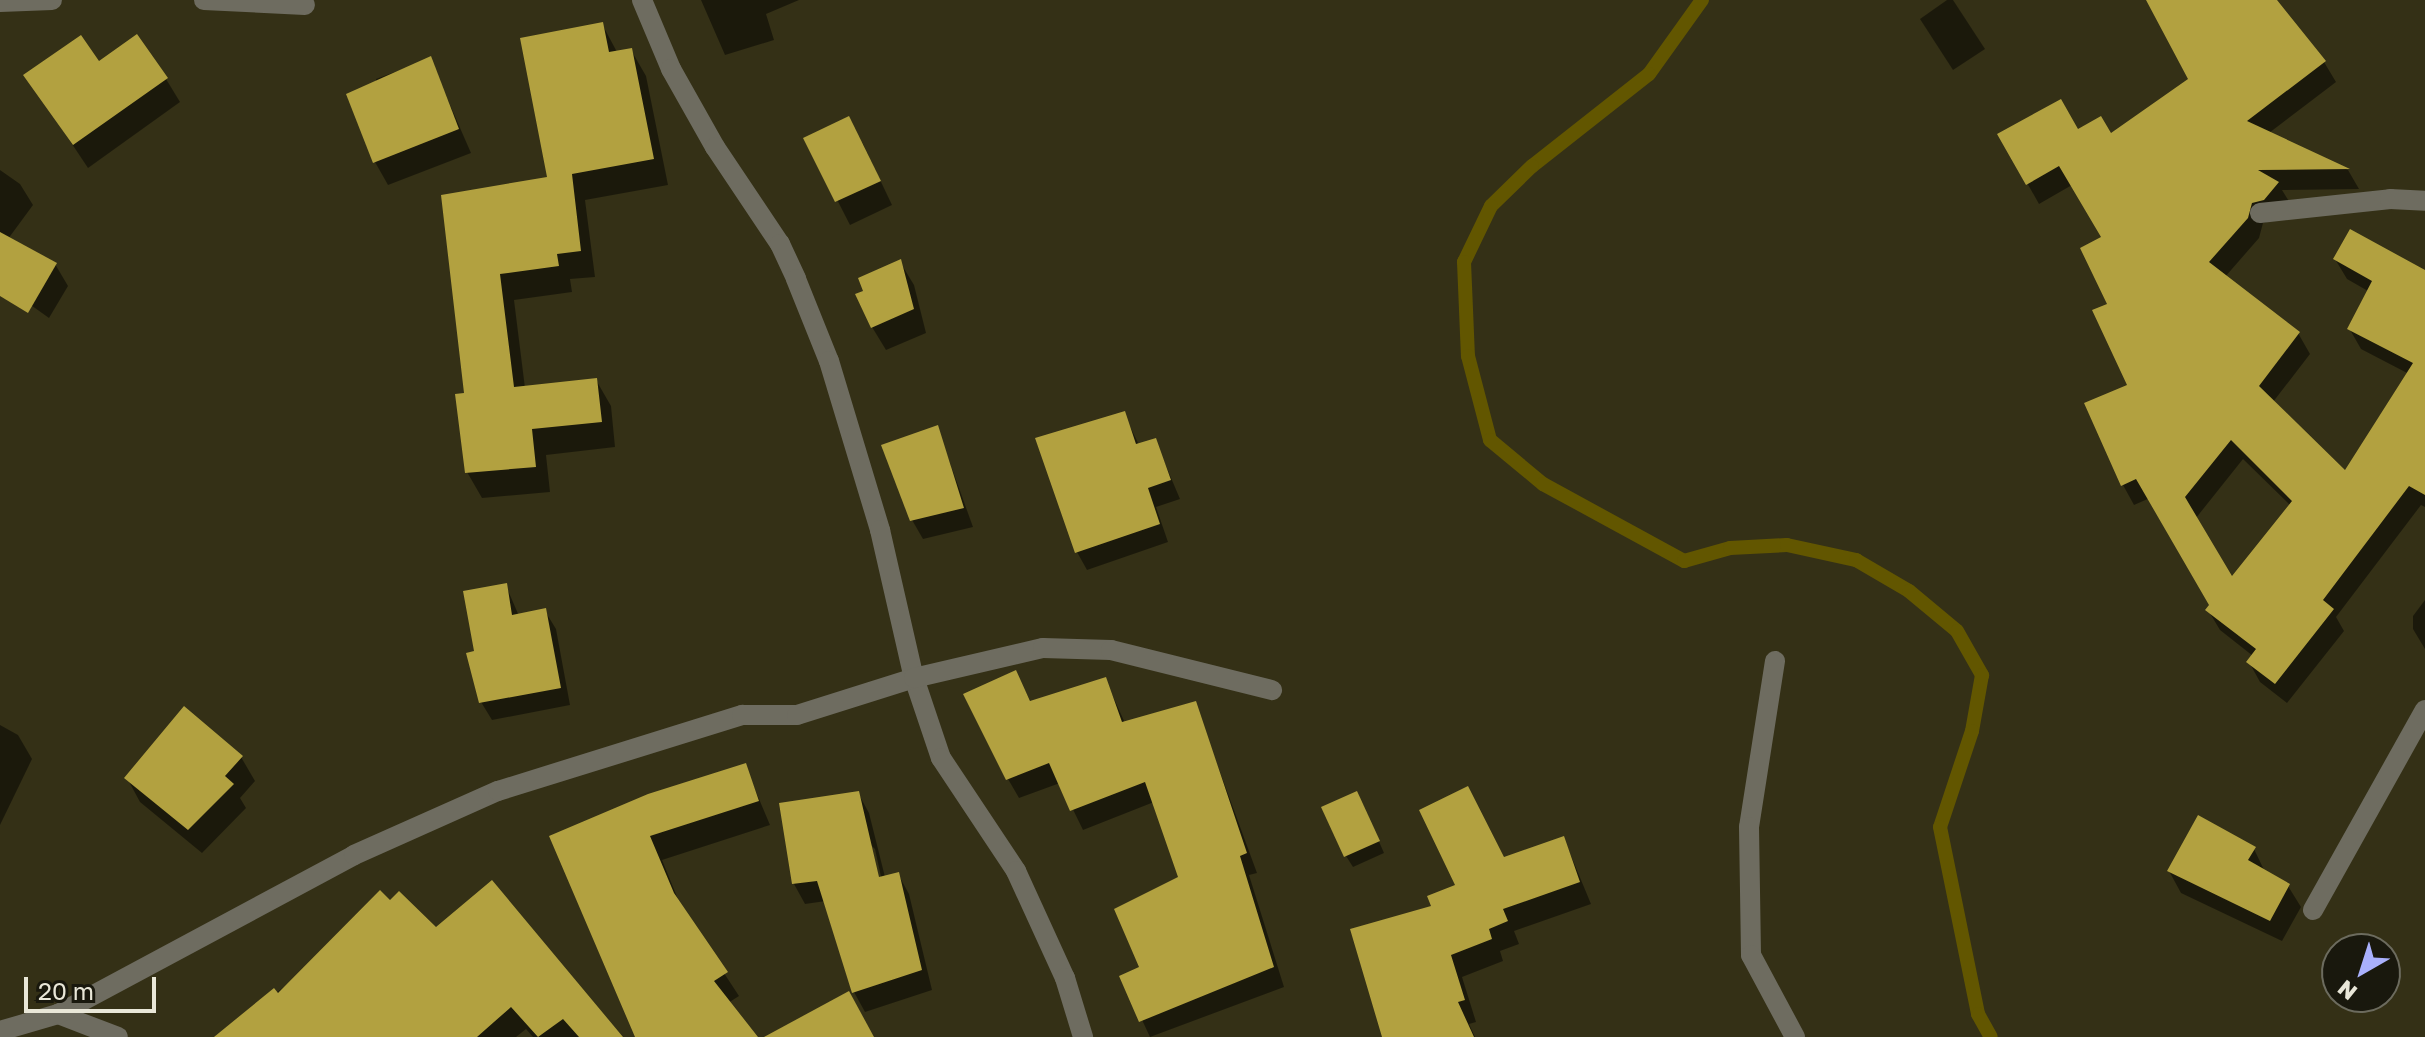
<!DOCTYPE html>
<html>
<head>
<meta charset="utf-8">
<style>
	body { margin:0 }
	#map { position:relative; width:2425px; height:1037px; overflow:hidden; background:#343016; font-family:"Golos Text",sans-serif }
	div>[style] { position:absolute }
	.shadow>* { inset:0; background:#0007 }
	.stream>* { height:14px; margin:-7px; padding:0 7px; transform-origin:7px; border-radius:7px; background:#625600 }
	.building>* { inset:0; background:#b2a140 }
	.minor>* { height:20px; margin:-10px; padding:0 10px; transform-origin:10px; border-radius:10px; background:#6e6c60 }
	span { translate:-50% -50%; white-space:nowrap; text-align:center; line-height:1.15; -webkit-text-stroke:8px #19180d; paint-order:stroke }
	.north { position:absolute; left:2321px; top:933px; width:80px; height:80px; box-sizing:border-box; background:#19180d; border:2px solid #6c6b5e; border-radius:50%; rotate:219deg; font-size:22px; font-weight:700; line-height:32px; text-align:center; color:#e9e7d8 }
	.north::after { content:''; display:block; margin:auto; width:28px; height:36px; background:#a9b0fc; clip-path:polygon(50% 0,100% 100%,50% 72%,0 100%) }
	.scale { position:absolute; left:24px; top:977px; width:132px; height:36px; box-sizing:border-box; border:4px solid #e9e7d8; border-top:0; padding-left:10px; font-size:24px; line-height:28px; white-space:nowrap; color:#e9e7d8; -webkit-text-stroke:6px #19180d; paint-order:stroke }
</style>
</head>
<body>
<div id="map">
	<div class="shadow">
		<i style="clip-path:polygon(701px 0,799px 0,766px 14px,774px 40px,725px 55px)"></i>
		<i style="clip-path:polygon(1947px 0,1953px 0,1985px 49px,1953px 70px,1920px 19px)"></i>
		<i style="clip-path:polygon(evenodd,2154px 0,2264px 0,2324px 62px,2336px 82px,2269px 133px,2348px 170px,2359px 189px,2282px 190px,2290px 203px,2275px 220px,2263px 223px,2259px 238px,2225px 277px,2298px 333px,2310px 354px,2273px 402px,2345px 473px,2409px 374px,2361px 349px,2349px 328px,2368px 291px,2347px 279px,2335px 259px,2425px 273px,2425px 507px,2421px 505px,2336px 617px,2344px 631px,2287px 703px,2260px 682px,2249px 662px,2253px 656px,2220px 630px,2208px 610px,2211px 606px,2150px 498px,2134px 505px,2123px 485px,2129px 386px,2109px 305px,2104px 238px,2072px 185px,2039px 204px,2000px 135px,2110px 136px,2190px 80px,2154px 0,2243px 459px,2291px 506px,2232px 580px,2196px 518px,2243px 459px)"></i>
		<i style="clip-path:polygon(602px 24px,617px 52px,631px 50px,646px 76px,668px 185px,585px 200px,595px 277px,570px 279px,572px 292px,514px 300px,525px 388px,596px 380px,611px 406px,615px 447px,546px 455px,550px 492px,482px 498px,467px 472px,466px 395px,443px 197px,549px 179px)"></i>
		<i style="clip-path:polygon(430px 59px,471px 153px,388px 185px,375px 162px,376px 79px)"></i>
		<i style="clip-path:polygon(26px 75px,166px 79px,180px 102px,88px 168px)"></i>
		<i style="clip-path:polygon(806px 139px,862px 142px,892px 205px,850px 225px)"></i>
		<i style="clip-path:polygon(0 170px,20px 184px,33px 205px,8px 239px,55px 264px,68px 286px,49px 318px,0 283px)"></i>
		<i style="clip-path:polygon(900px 262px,914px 285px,926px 333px,886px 350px,872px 327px)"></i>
		<i style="clip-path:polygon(1124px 414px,1139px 445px,1155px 440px,1180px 499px,1156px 507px,1168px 542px,1087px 570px,1077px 552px)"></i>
		<i style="clip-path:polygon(937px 427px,973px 527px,923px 539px,912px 520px)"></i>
		<i style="clip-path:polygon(506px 586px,519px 616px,545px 611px,556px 629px,570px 705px,492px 720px,481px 702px,476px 653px)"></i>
		<i style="clip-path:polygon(2425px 600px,2425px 649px,2413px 629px,2413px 616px)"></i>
		<i style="clip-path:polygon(1015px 673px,1031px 702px,1105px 679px,1125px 723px,1195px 704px,1257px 873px,1249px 875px,1284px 987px,1150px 1037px,1122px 977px,1142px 968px,1181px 878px,1154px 802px,1083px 830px,1060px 783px,1019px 798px,1008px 779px)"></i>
		<i style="clip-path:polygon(0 725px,18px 735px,32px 759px,0 825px)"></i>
		<i style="clip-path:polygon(241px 757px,255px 781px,240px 798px,246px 808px,202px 853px,140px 802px,127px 778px)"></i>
		<i style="clip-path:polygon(745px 766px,770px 825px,662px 860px,682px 909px,739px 996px,728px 1003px,755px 1037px,638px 1037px,552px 837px)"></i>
		<i style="clip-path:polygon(evenodd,858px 793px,869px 813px,885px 877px,898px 874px,909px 894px,932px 990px,865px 1012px,854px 992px,826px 901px,805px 904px,794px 884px,858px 793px,870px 844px,875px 849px,883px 886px,879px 887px,870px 844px)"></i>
		<i style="clip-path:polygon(1363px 805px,1384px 853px,1353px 867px,1346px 856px)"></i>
		<i style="clip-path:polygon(1564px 839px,1591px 904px,1514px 931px,1519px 944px,1500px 951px,1503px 961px,1462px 977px,1476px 1022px,1469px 1024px,1475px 1037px,1384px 1037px,1433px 907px,1504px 859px)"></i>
		<i style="clip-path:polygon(2254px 849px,2265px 872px,2288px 886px,2301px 907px,2282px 941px,2181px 893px,2169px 871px)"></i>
		<i style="clip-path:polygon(390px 902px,436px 930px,620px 1037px,533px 1037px,526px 1029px,516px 1037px,221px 1037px)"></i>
	</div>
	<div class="stream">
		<i style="left:1702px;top:0;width:91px;rotate:125.6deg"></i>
		<i style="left:1649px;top:74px;width:149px;rotate:141.8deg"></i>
		<i style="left:1532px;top:166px;width:57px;rotate:135.7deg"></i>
		<i style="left:1491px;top:206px;width:62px;rotate:115.7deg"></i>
		<i style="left:1464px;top:262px;width:94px;rotate:87.6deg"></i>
		<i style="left:1468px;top:356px;width:87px;rotate:75.3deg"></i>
		<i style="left:1490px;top:440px;width:69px;rotate:39.7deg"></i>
		<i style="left:1543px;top:484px;width:161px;rotate:28.6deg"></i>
		<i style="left:1684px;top:561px;width:48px;rotate:-15.8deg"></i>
		<i style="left:1730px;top:548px;width:57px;rotate:-3deg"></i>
		<i style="left:1787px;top:545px;width:71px;rotate:12.3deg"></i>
		<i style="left:1856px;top:560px;width:61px;rotate:30.3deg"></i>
		<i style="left:1909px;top:591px;width:62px;rotate:39.8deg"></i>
		<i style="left:1957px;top:631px;width:51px;rotate:60.4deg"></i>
		<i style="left:1982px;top:675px;width:57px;rotate:100.1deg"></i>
		<i style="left:1972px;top:731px;width:101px;rotate:108.4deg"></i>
		<i style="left:1940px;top:827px;width:191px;rotate:78.5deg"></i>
		<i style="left:1978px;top:1014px;width:26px;rotate:61deg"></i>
	</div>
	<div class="building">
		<i style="clip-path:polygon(evenodd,2146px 0,2277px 0,2326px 61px,2247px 121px,2350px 169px,2258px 170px,2279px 182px,2264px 200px,2252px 203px,2248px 218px,2209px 262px,2300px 332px,2259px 386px,2345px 470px,2413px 363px,2347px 329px,2372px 281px,2333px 259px,2350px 229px,2425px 270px,2425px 495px,2409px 486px,2323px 600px,2334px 609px,2275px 684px,2246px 662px,2256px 649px,2205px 610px,2209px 605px,2136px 479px,2121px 486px,2084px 403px,2127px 385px,2092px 310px,2107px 304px,2080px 248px,2101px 237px,2059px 166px,2026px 185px,1997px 134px,2061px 99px,2078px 129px,2101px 116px,2111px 133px,2188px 79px,2146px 0,2231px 440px,2292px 501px,2232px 576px,2185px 497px,2231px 440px)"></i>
		<i style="clip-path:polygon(603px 22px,609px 52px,632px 48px,654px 159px,572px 174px,581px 251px,557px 254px,559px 266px,500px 274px,514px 387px,597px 378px,602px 422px,532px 429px,536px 467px,465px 473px,455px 394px,464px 393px,441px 195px,547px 177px,520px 38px)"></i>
		<i style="clip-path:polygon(137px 34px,168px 78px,73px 145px,23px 75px,81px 35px,99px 61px)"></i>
		<i style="clip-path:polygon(431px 56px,459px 129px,373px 163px,346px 94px)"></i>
		<i style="clip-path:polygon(849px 116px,881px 181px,835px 202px,803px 138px)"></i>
		<i style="clip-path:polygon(0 232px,57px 263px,28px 313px,0 296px)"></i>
		<i style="clip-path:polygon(901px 259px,914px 309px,871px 328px,855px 294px,863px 291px,858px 278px)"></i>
		<i style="clip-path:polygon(1125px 411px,1136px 444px,1156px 438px,1171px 480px,1148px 488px,1160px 524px,1075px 553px,1035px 438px)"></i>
		<i style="clip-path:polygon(938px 425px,964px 508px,910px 521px,881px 445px)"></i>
		<i style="clip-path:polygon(507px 583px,512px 615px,546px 608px,561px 688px,479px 703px,466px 653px,474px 651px,463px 591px)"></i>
		<i style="clip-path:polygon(1016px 670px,1030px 701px,1106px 677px,1122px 722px,1196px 701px,1247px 853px,1240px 856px,1274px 967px,1139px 1022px,1119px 976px,1139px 967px,1114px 909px,1178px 877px,1145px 782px,1070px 811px,1049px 763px,1006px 780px,963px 694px)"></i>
		<i style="clip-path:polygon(184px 706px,243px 756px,225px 776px,234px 784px,188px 830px,124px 778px)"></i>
		<i style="clip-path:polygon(746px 763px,759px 801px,650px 836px,674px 893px,728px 972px,714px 981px,758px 1037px,635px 1037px,549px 836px,648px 794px)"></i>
		<i style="clip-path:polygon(1468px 786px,1504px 857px,1564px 836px,1580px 882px,1503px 909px,1508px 921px,1489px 929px,1492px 939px,1451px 955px,1465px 1000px,1458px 1002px,1474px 1037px,1382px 1037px,1350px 929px,1431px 906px,1427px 896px,1455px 885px,1419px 810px)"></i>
		<i style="clip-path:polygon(859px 791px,879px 877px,899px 872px,922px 970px,852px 993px,817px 881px,792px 884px,779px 803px)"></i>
		<i style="clip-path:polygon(1357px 791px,1380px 841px,1344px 857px,1321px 807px)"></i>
		<i style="clip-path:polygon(2198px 815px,2256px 847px,2248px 860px,2290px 884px,2270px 921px,2167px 871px)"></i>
		<i style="clip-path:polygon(492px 880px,623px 1037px,579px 1037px,563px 1019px,538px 1037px,511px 1007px,477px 1037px,214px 1037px,274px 988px,278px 993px,380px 890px,390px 900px,399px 891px,436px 927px)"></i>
		<i style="clip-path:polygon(849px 991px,874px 1037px,764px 1037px)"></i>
	</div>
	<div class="minor">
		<i style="left:204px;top:0;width:101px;rotate:2.8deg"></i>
		<i style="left:642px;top:0;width:75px;rotate:67.2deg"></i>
		<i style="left:671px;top:69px;width:90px;rotate:60.6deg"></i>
		<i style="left:715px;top:147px;width:117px;rotate:56.2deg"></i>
		<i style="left:780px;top:244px;width:38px;rotate:65deg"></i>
		<i style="left:796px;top:279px;width:88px;rotate:68.1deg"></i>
		<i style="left:829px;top:361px;width:177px;rotate:73.2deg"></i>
		<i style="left:880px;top:530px;width:152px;rotate:77.1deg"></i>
		<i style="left:914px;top:678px;width:84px;rotate:71.4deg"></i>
		<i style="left:941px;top:758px;width:136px;rotate:56.4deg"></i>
		<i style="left:1016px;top:871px;width:118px;rotate:65.4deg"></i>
		<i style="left:1065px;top:978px;width:62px;rotate:73deg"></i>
		<i style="left:0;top:2px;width:52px;rotate:-2.2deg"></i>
		<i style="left:2260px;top:213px;width:131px;rotate:-6.1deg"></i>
		<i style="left:2390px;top:199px;width:35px;rotate:3deg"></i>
		<i style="left:1775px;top:661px;width:168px;rotate:98.9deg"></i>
		<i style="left:1749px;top:827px;width:128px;rotate:89.1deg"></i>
		<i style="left:1751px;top:955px;width:93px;rotate:61.8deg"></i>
		<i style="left:2313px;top:910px;width:229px;rotate:-60.8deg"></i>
		<i style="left:58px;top:1014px;width:64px;rotate:21deg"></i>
		<i style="left:0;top:1031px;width:60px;rotate:-16.3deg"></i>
		<i style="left:58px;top:1014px;width:336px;rotate:-28.2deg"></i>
		<i style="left:354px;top:855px;width:158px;rotate:-24deg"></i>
		<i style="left:498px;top:791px;width:256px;rotate:-17.3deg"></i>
		<i style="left:742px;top:715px;width:55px"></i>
		<i style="left:797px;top:715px;width:123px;rotate:-17.5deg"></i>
		<i style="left:914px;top:678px;width:132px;rotate:-13.1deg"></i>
		<i style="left:1043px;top:648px;width:68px;rotate:1.7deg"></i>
		<i style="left:1111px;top:650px;width:166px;rotate:14deg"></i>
	</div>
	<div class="north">N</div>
	<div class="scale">20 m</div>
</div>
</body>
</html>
